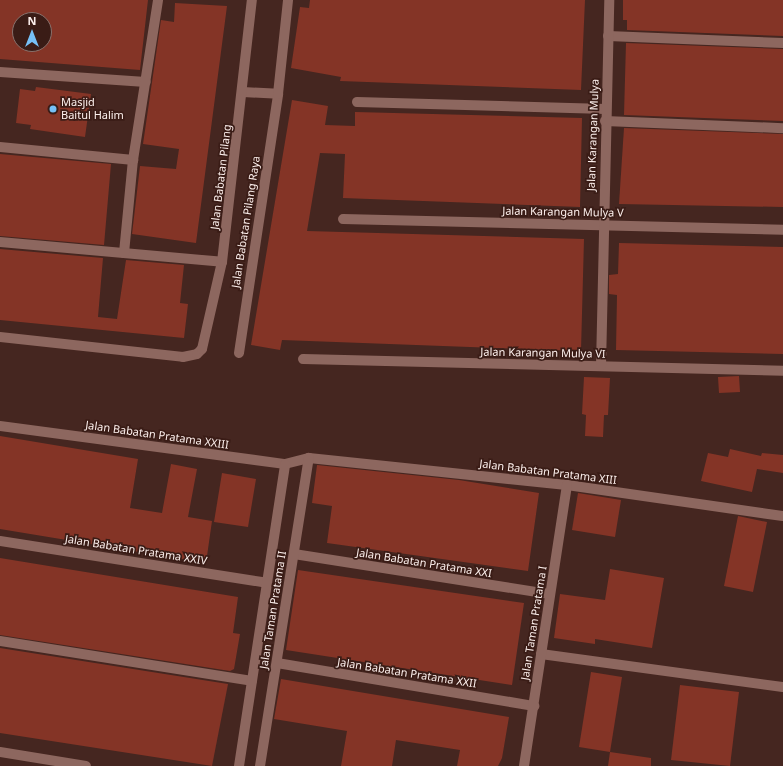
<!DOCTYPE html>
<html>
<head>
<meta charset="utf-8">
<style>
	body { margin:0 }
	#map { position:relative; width:783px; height:766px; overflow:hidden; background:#452620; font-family:"Noto Sans",sans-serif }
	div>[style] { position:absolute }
	.building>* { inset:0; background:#843426 }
	.street>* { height:10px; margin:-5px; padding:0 5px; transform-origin:5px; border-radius:5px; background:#8d675f }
	.dots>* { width:11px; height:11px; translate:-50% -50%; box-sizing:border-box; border:2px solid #3a1c16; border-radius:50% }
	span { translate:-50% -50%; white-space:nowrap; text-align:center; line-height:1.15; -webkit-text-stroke:3.5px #3a1c16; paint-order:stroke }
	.poi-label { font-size:11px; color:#fdf0ed }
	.left { translate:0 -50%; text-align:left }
	.street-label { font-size:11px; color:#fdf0ed }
	.north { position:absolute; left:12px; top:12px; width:40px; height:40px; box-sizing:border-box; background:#3a1c16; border:1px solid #88716c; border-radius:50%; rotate:0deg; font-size:11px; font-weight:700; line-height:16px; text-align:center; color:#fdf0ed }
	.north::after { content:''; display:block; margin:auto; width:14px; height:18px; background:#76c0f6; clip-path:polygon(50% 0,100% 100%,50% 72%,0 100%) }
</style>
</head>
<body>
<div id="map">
	<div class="building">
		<i style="clip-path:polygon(evenodd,0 0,148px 0,140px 70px,0 59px,0 0,20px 20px,44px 20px,44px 44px,20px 44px,20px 20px)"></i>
		<i style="clip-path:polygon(310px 0,585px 0,581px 90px,340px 81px,341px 77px,291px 68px,300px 7px,309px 8px)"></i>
		<i style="clip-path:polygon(623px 0,783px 0,783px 36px,627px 30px,627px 20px,623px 20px)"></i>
		<i style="clip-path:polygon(175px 3px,227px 6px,196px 243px,132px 234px,140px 166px,176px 169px,179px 149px,143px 144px,161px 20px,174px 22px)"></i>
		<i style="clip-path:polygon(626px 43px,783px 49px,783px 121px,624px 115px)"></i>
		<i style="clip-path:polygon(36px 87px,91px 94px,85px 137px,30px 129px,31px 125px,16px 123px,20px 89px,35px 91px)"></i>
		<i style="clip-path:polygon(292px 100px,328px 106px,325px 125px,355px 126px,355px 112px,582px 118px,580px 207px,343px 198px,345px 154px,320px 153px,307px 231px,584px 239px,581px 351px,282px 340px,280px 350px,251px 345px)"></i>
		<i style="clip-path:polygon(624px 128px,783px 134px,783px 207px,619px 204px)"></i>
		<i style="clip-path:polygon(0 154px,111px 164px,104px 245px,0 236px)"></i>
		<i style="clip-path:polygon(619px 243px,783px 247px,783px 354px,616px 350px,617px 295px,609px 294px,609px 275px,618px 274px)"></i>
		<i style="clip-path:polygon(0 249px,103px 258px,98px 317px,117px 319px,126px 260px,184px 265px,180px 303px,188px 304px,184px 338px,0 320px)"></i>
		<i style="clip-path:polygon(739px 376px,740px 392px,719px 393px,718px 377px)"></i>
		<i style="clip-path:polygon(584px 377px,610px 378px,608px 415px,604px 415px,603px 437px,585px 436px,586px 415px,582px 414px)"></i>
		<i style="clip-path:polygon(0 436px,138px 459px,130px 508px,162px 513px,171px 464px,197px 469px,188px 517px,212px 521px,206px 563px,0 529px)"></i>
		<i style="clip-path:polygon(730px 449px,761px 456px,762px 453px,783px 455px,783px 473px,757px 469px,752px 492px,701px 481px,708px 453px,728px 457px)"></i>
		<i style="clip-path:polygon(317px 465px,459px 480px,539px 493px,528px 571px,327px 543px,332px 506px,312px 503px)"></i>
		<i style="clip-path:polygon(222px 473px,256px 479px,248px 527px,214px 522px)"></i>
		<i style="clip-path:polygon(578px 493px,621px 500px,615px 537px,572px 530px)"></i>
		<i style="clip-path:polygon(738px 516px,767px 522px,753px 592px,724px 586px)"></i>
		<i style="clip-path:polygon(0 558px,238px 597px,233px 633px,240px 634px,234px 669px,230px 671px,0 635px)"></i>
		<i style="clip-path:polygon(610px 569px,664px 578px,652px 648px,595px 639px,595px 644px,554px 638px,560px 594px,605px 600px)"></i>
		<i style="clip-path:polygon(298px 570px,524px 603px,512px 685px,286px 650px)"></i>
		<i style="clip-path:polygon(0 648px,228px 684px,212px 766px,0 733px)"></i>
		<i style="clip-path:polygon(591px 672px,622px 677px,610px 752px,579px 747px)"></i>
		<i style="clip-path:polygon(281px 679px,509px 717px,502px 758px,498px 766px,457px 766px,460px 750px,396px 740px,392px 766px,341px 766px,347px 731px,274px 719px)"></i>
		<i style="clip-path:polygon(680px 685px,739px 692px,730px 766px,671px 760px)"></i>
		<i style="clip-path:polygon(610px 752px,651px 758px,651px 766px,608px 766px)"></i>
	</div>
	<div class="street">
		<i style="left:608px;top:36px;width:175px;rotate:2.3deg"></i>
		<i style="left:0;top:72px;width:146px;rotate:3.9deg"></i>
		<i style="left:243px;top:92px;width:35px;rotate:3deg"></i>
		<i style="left:357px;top:102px;width:249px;rotate:1.6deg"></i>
		<i style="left:605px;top:121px;width:178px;rotate:2.3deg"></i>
		<i style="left:0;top:147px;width:134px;rotate:5.6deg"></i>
		<i style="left:343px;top:219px;width:440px;rotate:1.4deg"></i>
		<i style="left:0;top:242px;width:223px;rotate:5.1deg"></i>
		<i style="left:124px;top:253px;width:93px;rotate:-84.5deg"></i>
		<i style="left:133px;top:160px;width:162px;rotate:-81.1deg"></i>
		<i style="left:0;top:337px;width:184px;rotate:6.2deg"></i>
		<i style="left:183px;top:357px;width:14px;rotate:-12deg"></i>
		<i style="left:197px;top:354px;width:7px;rotate:-45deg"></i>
		<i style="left:202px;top:349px;width:89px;rotate:-77.1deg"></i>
		<i style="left:222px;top:262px;width:264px;rotate:-83.5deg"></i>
		<i style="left:239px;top:353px;width:262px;rotate:-81.4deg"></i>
		<i style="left:278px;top:94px;width:95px;rotate:-83.9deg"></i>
		<i style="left:303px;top:359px;width:480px;rotate:1.4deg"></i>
		<i style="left:601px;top:366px;width:366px;rotate:-88.7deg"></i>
		<i style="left:0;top:426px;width:288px;rotate:7.6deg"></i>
		<i style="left:285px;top:464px;width:25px;rotate:-14deg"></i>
		<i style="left:309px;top:458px;width:259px;rotate:6deg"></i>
		<i style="left:567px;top:485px;width:218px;rotate:8.2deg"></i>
		<i style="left:0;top:541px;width:270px;rotate:8.9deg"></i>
		<i style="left:294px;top:554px;width:259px;rotate:8.9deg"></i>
		<i style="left:0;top:641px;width:255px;rotate:9deg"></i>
		<i style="left:541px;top:654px;width:244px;rotate:7.8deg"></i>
		<i style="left:277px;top:663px;width:261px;rotate:9.5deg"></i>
		<i style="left:0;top:752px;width:87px;rotate:9.2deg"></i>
		<i style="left:239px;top:766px;width:305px;rotate:-81.3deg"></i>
		<i style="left:260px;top:766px;width:312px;rotate:-81deg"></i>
		<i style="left:524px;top:766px;width:284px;rotate:-81.3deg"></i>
	</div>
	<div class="dots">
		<i style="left:53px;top:109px;background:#76c0f6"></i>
	</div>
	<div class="poi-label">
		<span class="left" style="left:61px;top:109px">Masjid<br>Baitul Halim</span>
	</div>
	<div class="street-label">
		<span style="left:593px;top:135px;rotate:-88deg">Jalan Karangan Mulya</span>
		<span style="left:221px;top:177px;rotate:-83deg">Jalan Babatan Pilang</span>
		<span style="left:563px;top:212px;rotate:1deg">Jalan Karangan Mulya V</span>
		<span style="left:246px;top:222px;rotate:-81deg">Jalan Babatan Pilang Raya</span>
		<span style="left:543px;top:353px;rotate:1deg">Jalan Karangan Mulya VI</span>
		<span style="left:157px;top:435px;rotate:8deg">Jalan Babatan Pratama XXIII</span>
		<span style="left:548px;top:472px;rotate:7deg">Jalan Babatan Pratama XIII</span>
		<span style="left:136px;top:550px;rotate:9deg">Jalan Babatan Pratama XXIV</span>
		<span style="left:424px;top:563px;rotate:9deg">Jalan Babatan Pratama XXI</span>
		<span style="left:273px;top:610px;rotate:-81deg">Jalan Taman Pratama II</span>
		<span style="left:534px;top:623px;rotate:-81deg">Jalan Taman Pratama I</span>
		<span style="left:407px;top:673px;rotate:9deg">Jalan Babatan Pratama XXII</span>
	</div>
	<div class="north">N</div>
</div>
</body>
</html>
